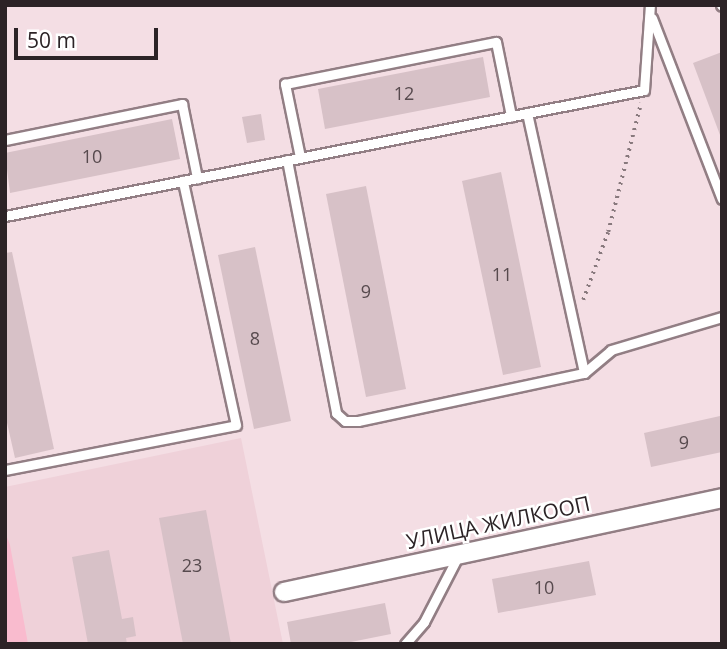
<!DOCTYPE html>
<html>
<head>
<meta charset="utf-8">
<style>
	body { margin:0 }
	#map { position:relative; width:727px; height:649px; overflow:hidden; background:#f4dee4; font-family:"Open Sans",sans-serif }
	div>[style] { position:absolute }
	.built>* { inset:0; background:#efd1d9 }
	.green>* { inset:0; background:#f9bbce }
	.building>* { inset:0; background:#d7c1c7 }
	.path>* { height:3.5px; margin-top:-1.75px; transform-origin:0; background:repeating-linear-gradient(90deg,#88797d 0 2px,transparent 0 7px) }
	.roads { filter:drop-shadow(2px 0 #927e84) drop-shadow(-2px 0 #927e84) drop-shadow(0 2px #927e84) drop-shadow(0 -2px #927e84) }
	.lane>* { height:9px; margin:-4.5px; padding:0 4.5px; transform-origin:4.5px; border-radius:4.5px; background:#fff }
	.street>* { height:18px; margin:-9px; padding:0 9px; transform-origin:9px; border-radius:9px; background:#fff }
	span { translate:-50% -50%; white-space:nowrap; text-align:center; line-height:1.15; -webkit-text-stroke:5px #fff; paint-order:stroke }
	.number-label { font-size:18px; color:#574a4e }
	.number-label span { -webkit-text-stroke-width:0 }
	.street-label { font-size:21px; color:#2c2326 }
	.frame { position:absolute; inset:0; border:7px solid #2c2326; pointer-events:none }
	.scale { position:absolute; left:14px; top:28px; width:144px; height:32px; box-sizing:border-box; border:4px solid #2c2326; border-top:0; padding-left:9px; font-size:21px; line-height:24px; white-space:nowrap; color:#2c2326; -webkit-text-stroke:5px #fff; paint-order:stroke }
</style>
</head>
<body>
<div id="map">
	<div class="built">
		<i style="clip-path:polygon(241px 438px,283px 644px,5px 644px,5px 487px)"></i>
	</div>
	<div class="green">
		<i style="clip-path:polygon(5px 532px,10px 545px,28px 644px,5px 644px)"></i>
	</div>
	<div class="building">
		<i style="clip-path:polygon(722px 52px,722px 135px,720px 135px,693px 63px)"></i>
		<i style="clip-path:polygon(483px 57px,490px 97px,325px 129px,318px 89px)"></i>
		<i style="clip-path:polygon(261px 114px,265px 140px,247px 143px,242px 117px)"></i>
		<i style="clip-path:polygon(172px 119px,180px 159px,10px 193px,5px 153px)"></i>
		<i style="clip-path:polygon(501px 172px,541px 367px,503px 375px,462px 181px)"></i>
		<i style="clip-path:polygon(366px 186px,406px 389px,366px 397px,326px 194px)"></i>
		<i style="clip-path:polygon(255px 247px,291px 421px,254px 429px,218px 255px)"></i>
		<i style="clip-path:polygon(12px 252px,54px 449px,15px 458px,5px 414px,5px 253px)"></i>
		<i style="clip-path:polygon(720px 416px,722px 452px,651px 467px,644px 433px)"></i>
		<i style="clip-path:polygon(206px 510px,231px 644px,183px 644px,159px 518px)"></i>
		<i style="clip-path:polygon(109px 550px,122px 619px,133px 617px,136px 636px,126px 638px,127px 644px,88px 644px,72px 557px)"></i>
		<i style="clip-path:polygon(589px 561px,596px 595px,498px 613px,492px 579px)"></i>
		<i style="clip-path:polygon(385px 603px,391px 634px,341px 644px,291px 644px,287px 622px)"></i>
	</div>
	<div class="path">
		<i style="left:583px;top:300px;width:72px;rotate:-69.8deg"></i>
		<i style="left:608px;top:232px;width:133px;rotate:-75.7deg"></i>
	</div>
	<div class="roads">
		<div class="lane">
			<i style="left:721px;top:5px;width:1px;rotate:45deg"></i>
			<i style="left:652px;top:18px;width:194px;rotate:68.9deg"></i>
			<i style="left:527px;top:113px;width:266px;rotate:77.6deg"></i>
			<i style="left:5px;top:140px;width:181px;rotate:-11.5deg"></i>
			<i style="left:182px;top:104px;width:76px;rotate:78.5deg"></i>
			<i style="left:300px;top:157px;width:75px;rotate:-101.6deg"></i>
			<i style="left:285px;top:84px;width:215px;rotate:-11.3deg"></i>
			<i style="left:496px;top:42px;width:76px;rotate:78.5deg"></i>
			<i style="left:287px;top:160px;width:258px;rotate:79deg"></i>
			<i style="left:336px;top:413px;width:12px;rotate:42deg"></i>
			<i style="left:345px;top:421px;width:13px"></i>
			<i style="left:358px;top:421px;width:231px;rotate:-12deg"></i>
			<i style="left:584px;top:373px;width:35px;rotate:-40deg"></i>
			<i style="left:611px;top:350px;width:116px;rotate:-16.6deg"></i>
			<i style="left:5px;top:216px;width:651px;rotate:-11.15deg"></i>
			<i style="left:644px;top:90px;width:85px;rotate:-86deg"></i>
			<i style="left:5px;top:470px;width:235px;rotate:-11deg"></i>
			<i style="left:236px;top:425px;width:250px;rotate:-102.3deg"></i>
			<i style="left:405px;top:644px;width:29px;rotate:-49deg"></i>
			<i style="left:424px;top:622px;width:74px;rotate:-62.7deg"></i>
		</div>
		<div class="street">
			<i style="left:284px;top:592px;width:448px;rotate:-12.1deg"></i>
		</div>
	</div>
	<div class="number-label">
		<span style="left:404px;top:93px">12</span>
		<span style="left:92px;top:156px">10</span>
		<span style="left:502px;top:274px">11</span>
		<span style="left:366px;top:291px">9</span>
		<span style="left:255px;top:338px">8</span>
		<span style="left:684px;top:442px">9</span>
		<span style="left:192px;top:565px">23</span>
		<span style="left:544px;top:587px">10</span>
	</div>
	<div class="street-label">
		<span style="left:498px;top:522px;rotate:-12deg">УЛИЦА ЖИЛКООП</span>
	</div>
	<div class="frame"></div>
	<div class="scale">50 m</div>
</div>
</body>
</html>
